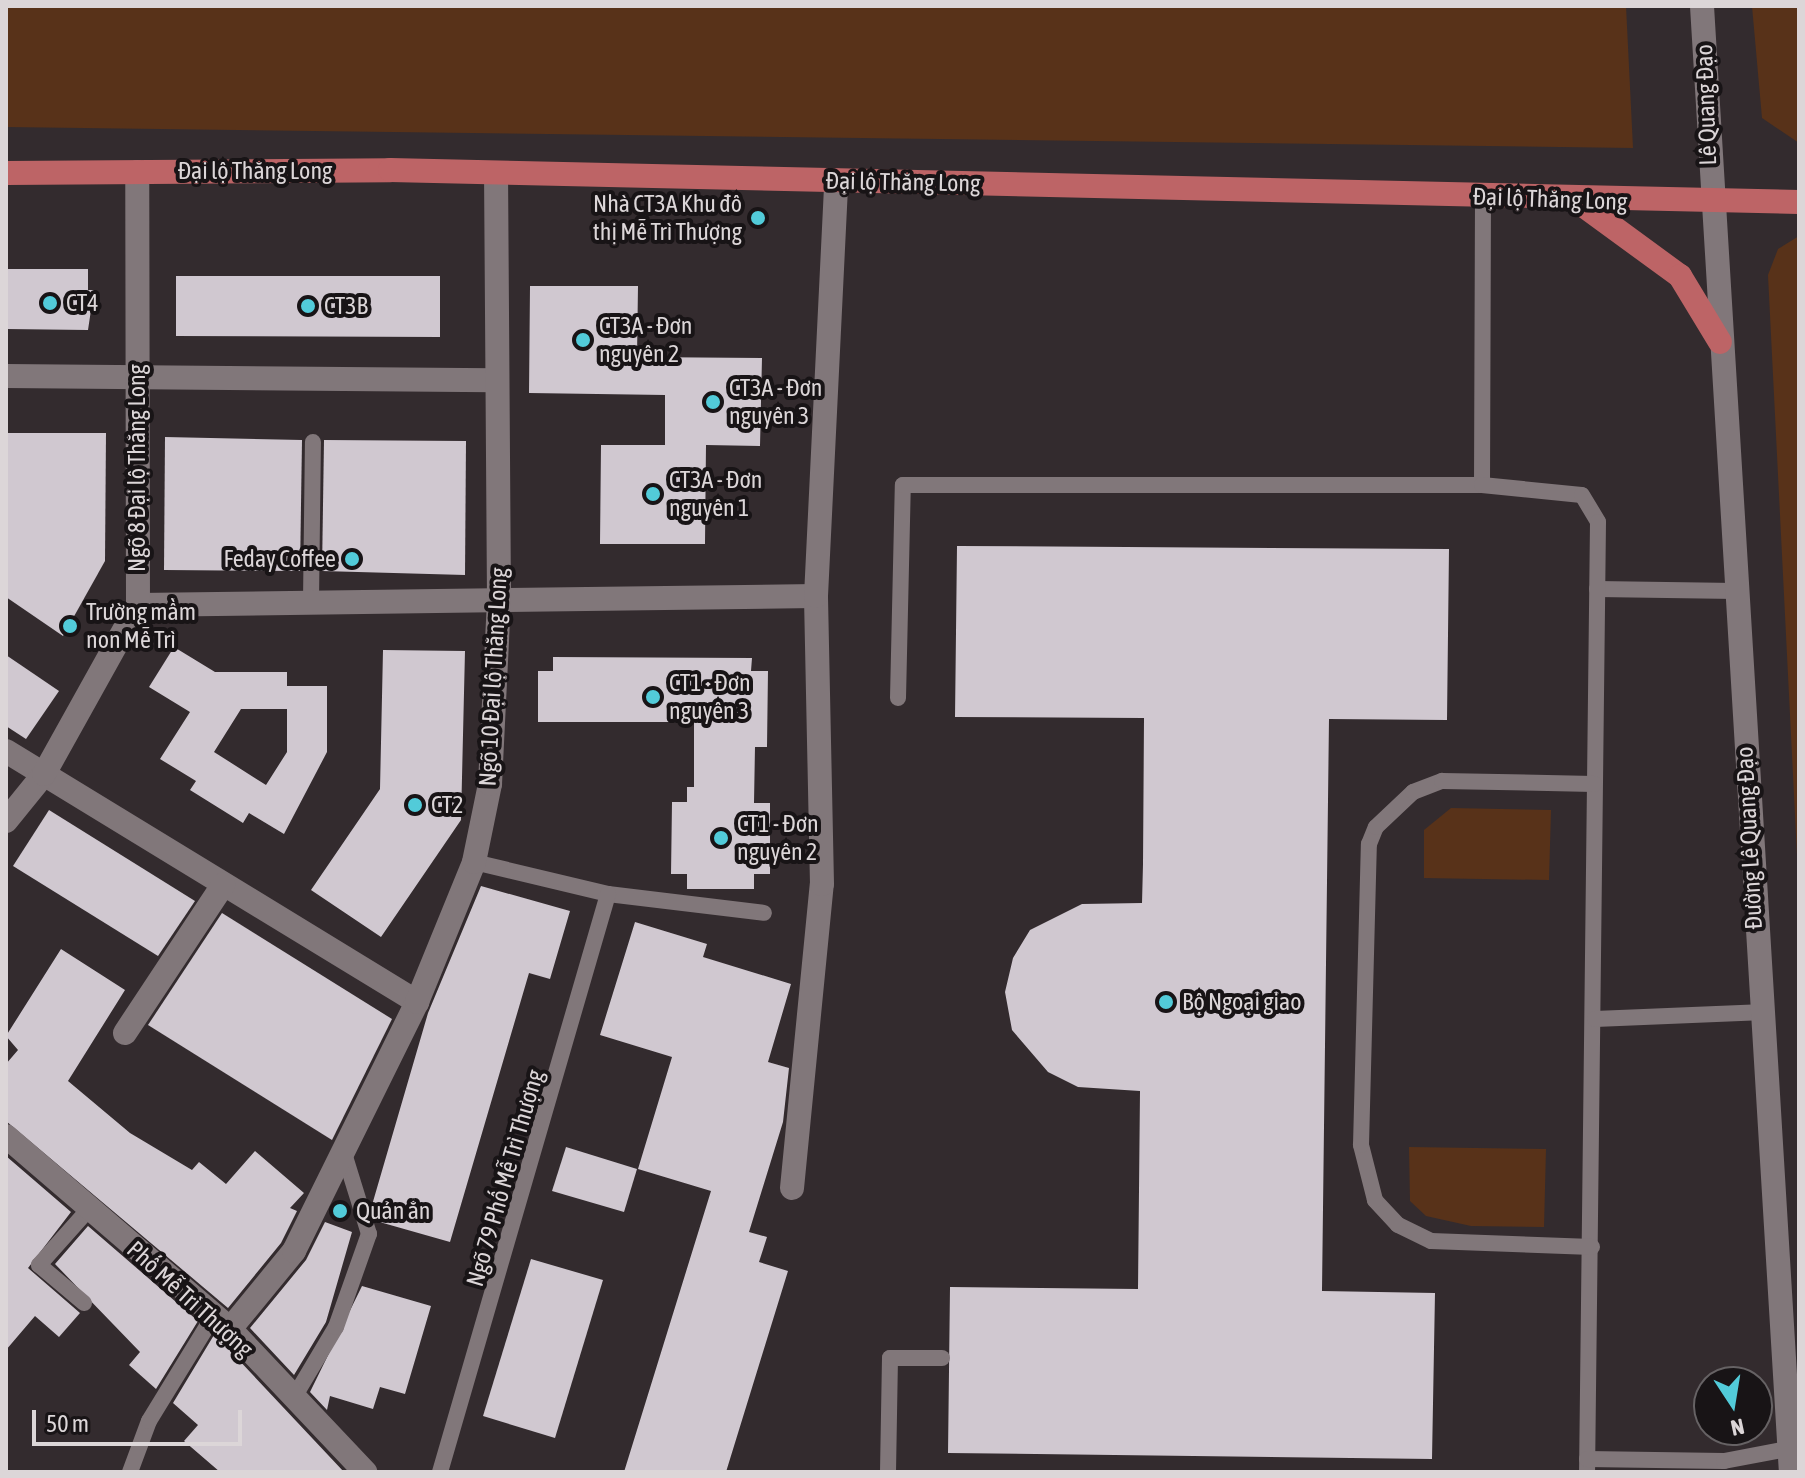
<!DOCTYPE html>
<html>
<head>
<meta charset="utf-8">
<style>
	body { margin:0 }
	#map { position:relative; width:1805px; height:1478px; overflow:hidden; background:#332b2e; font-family:"Asap Condensed",sans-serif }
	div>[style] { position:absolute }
	.green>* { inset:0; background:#583219 }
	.building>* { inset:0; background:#d0c8d0 }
	.service>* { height:16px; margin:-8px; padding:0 8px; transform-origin:8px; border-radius:8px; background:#81777a }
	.minor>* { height:24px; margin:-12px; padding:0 12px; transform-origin:12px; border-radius:12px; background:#81777a }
	.secondary>* { height:24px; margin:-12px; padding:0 12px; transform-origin:12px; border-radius:12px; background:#81777a }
	.primary>* { height:24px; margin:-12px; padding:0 12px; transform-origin:12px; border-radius:12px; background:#bd6466 }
	.dots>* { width:22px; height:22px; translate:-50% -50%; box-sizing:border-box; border:4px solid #181416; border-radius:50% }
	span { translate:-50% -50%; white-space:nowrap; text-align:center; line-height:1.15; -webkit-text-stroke:8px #181416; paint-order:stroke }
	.street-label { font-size:24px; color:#dcd6d8 }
	.poi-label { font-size:24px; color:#dcd6d8 }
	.right { translate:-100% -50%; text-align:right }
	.left { translate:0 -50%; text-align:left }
	.frame { position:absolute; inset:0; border:8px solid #dcd6d8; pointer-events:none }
	.north { position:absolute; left:1693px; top:1366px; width:80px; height:80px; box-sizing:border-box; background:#181416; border:2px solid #666264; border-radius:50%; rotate:168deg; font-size:22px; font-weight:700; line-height:32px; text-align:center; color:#dcd6d8 }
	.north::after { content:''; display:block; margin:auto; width:28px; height:36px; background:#52cbd9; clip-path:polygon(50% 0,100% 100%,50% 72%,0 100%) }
	.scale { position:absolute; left:32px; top:1410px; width:210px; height:36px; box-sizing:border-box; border:4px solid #dcd6d8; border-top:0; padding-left:10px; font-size:24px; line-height:28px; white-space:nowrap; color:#dcd6d8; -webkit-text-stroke:6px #181416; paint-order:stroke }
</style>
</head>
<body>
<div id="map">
	<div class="green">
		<i style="clip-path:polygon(6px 6px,1626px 6px,1633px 148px,6px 127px)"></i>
		<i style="clip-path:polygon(1752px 6px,1799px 6px,1799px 143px,1762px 118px)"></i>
		<i style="clip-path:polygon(1799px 236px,1799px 895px,1768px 275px,1778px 249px)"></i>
		<i style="clip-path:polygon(1451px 808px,1551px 810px,1549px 880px,1424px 878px,1424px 830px)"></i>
		<i style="clip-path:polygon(1409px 1147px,1546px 1149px,1544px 1227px,1471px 1226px,1426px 1216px,1410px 1201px)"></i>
	</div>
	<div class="building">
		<i style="clip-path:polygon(6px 269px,88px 269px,88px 290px,94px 290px,88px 330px,6px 329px)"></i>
		<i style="clip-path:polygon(176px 276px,440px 276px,440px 337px,176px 336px)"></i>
		<i style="clip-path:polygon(530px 286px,638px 286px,637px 357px,762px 358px,760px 446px,706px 445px,705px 544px,600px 544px,601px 445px,665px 445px,665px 395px,529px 393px)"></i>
		<i style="clip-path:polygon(6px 433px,106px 433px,105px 561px,63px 636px,6px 597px)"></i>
		<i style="clip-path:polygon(165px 437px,302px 440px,300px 571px,164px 570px)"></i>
		<i style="clip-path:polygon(324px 440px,466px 441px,465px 575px,322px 571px)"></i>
		<i style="clip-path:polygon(957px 546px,1449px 549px,1447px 720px,1329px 719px,1322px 1291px,1435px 1293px,1432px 1459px,948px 1453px,950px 1287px,1138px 1289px,1140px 1091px,1078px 1087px,1048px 1072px,1012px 1030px,1005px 992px,1013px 958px,1030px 930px,1082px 904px,1142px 903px,1143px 864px,1144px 718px,955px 717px)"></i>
		<i style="clip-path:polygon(evenodd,174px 647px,215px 672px,287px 672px,287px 686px,327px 686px,327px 752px,284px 834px,249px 813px,243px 823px,190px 790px,196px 781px,160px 759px,190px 712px,149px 687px,174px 647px,241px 709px,287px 709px,287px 752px,266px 785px,214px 752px,241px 709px)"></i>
		<i style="clip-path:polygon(383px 650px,465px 651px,461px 820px,381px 937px,311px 890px,380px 789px)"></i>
		<i style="clip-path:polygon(6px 655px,59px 691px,26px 739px,6px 726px)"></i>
		<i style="clip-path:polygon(553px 657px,752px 658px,751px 671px,768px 671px,767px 747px,755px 747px,754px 803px,770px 803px,770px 874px,754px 874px,754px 889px,687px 889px,687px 874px,671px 874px,672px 802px,687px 802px,687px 787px,694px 787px,694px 722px,538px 722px,538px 671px,553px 671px)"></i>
		<i style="clip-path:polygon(49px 810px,195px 901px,158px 956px,13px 866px)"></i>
		<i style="clip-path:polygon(481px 886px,570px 911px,550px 979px,529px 973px,450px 1242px,376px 1221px,372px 1205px,428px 1013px)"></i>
		<i style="clip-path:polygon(222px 913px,392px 1019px,332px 1140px,148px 1025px)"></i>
		<i style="clip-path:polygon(635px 922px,707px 944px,703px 957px,791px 984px,768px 1062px,789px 1068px,783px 1122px,749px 1232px,767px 1237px,759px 1262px,788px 1271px,726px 1472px,624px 1472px,711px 1191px,638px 1169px,672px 1057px,600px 1035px)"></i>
		<i style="clip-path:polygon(61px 949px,125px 990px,68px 1081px,130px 1133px,192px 1170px,199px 1162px,226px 1184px,255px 1151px,304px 1193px,290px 1208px,297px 1211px,281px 1243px,228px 1308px,6px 1121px,6px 1064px,18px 1050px,6px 1036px)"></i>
		<i style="clip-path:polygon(566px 1147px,637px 1169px,624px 1212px,552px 1191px)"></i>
		<i style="clip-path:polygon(6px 1156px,71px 1212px,28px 1268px,80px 1313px,59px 1337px,35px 1316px,6px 1350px)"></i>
		<i style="clip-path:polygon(325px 1222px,352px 1232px,326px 1322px,294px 1375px,250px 1328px,306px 1260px)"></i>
		<i style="clip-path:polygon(88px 1226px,198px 1321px,156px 1389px,129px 1365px,140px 1352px,55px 1264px)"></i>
		<i style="clip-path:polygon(531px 1259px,603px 1280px,555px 1438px,483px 1416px)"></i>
		<i style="clip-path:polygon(362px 1286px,431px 1306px,405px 1394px,380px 1387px,373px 1409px,330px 1396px,327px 1410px,310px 1392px)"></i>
		<i style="clip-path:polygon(214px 1335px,220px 1340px,344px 1472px,220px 1472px,184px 1441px,198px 1425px,173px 1403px)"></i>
	</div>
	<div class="service">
		<i style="left:1482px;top:485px;width:288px;rotate:-89.8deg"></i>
		<i style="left:1597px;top:589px;width:139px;rotate:0.8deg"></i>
		<i style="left:311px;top:601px;width:159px;rotate:-89.3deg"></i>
		<i style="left:898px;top:698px;width:213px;rotate:-88.7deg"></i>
		<i style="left:903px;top:485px;width:579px"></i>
		<i style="left:1482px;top:485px;width:100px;rotate:5.7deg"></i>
		<i style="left:1582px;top:495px;width:31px;rotate:59deg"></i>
		<i style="left:1598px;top:522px;width:950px;rotate:90.66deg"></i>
		<i style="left:474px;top:862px;width:138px;rotate:13.4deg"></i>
		<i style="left:608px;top:894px;width:157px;rotate:6.9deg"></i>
		<i style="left:1595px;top:1019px;width:164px;rotate:-2.4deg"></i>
		<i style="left:1592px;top:1247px;width:161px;rotate:-177.9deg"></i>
		<i style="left:1431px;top:1241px;width:37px;rotate:-154deg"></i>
		<i style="left:1398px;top:1225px;width:34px;rotate:-133deg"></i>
		<i style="left:1375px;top:1200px;width:57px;rotate:-104.3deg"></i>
		<i style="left:1361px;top:1145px;width:301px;rotate:-88.5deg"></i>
		<i style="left:1369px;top:844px;width:18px;rotate:-68deg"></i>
		<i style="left:1376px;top:827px;width:51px;rotate:-43.4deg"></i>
		<i style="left:1413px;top:792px;width:31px;rotate:-21deg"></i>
		<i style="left:1442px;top:781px;width:152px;rotate:1.1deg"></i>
		<i style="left:84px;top:1303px;width:59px;rotate:-139.8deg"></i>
		<i style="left:39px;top:1265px;width:74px;rotate:-48.3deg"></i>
		<i style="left:293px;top:1399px;width:84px;rotate:-59.2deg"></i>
		<i style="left:336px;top:1327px;width:99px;rotate:-70.5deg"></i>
		<i style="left:369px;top:1234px;width:85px;rotate:-107.2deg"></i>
		<i style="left:1587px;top:1459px;width:137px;rotate:0.8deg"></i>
		<i style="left:1724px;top:1461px;width:64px;rotate:-10.8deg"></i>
		<i style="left:130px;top:1472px;width:54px;rotate:-69.6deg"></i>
		<i style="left:149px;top:1421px;width:124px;rotate:-58.5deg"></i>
		<i style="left:440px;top:1472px;width:602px;rotate:-73.79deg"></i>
		<i style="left:888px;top:1472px;width:114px;rotate:-89deg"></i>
		<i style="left:890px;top:1358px;width:52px"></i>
	</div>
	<div class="minor">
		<i style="left:6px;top:376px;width:488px;rotate:0.5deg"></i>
		<i style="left:138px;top:605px;width:678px;rotate:-0.76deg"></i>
		<i style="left:6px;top:751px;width:482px;rotate:31.4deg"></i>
		<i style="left:6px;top:821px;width:60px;rotate:-51deg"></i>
		<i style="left:44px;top:774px;width:193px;rotate:-60.9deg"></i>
		<i style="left:138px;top:605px;width:433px;rotate:-90.1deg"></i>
		<i style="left:125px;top:1033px;width:178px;rotate:-56.5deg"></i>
		<i style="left:6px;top:1136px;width:296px;rotate:40.7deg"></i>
		<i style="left:230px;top:1329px;width:197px;rotate:46.6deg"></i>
		<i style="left:792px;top:1188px;width:305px;rotate:-84.4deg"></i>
		<i style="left:822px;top:884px;width:288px;rotate:-91.2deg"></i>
		<i style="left:816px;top:596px;width:416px;rotate:-87.2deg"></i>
		<i style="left:230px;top:1329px;width:101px;rotate:-50.6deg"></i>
		<i style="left:294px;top:1251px;width:278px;rotate:-63.7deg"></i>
		<i style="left:417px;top:1002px;width:151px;rotate:-67.8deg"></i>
		<i style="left:474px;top:862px;width:80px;rotate:-78.4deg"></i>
		<i style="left:490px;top:784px;width:185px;rotate:-87.2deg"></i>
		<i style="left:499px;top:599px;width:426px;rotate:-90.4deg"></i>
	</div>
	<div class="secondary">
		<i style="left:1702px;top:6px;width:1469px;rotate:86.53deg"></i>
	</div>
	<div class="primary">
		<i style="left:6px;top:173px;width:384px;rotate:-0.4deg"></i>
		<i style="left:390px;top:170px;width:1409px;rotate:1.3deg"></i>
		<i style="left:1576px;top:200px;width:129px;rotate:36.2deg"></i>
		<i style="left:1680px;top:276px;width:77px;rotate:58.8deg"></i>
	</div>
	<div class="dots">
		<i style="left:758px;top:218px;background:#52cbd9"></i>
		<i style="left:50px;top:303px;background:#52cbd9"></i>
		<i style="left:308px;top:306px;background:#52cbd9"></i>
		<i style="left:583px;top:340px;background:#52cbd9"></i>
		<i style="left:713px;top:402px;background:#52cbd9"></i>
		<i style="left:653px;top:494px;background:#52cbd9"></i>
		<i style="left:352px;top:559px;background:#52cbd9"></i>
		<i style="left:70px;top:626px;background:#52cbd9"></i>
		<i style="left:653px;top:697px;background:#52cbd9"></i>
		<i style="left:415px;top:805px;background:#52cbd9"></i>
		<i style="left:721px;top:838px;background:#52cbd9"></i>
		<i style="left:1166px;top:1002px;background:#52cbd9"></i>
		<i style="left:340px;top:1211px;background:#52cbd9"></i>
	</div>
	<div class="street-label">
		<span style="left:1706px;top:105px;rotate:-92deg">Lê Quang Đạo</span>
		<span style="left:255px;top:171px">Đại lộ Thăng Long</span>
		<span style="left:903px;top:182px;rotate:1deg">Đại lộ Thăng Long</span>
		<span style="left:1550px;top:199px;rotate:2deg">Đại lộ Thăng Long</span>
		<span style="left:137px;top:468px;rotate:-90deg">Ngõ 8 Đại lộ Thăng Long</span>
		<span style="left:493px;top:677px;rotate:-87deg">Ngõ 10 Đại lộ Thăng Long</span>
		<span style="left:1749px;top:838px;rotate:-93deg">Đường Lê Quang Đạo</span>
		<span style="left:505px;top:1178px;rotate:-74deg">Ngõ 79 Phố Mễ Trì Thượng</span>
		<span style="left:190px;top:1299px;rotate:42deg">Phố Mễ Trì Thượng</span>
	</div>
	<div class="poi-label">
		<span class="right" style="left:742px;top:218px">Nhà CT3A Khu đô<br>thị Mễ Trì Thượng</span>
		<span class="left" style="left:66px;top:303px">CT4</span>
		<span class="left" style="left:324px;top:306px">CT3B</span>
		<span class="left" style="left:599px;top:340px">CT3A - Đơn<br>nguyên 2</span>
		<span class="left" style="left:729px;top:402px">CT3A - Đơn<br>nguyên 3</span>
		<span class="left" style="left:669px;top:494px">CT3A - Đơn<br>nguyên 1</span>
		<span class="right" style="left:336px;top:559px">Feday Coffee</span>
		<span class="left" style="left:86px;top:626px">Trường mầm<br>non Mễ Trì</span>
		<span class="left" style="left:669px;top:697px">CT1 - Đơn<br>nguyên 3</span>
		<span class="left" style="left:431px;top:805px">CT2</span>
		<span class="left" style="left:737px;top:838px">CT1 - Đơn<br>nguyên 2</span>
		<span class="left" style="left:1182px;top:1002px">Bộ Ngoại giao</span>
		<span class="left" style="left:356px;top:1211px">Quán ăn</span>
	</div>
	<div class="frame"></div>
	<div class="north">N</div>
	<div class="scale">50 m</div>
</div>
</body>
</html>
